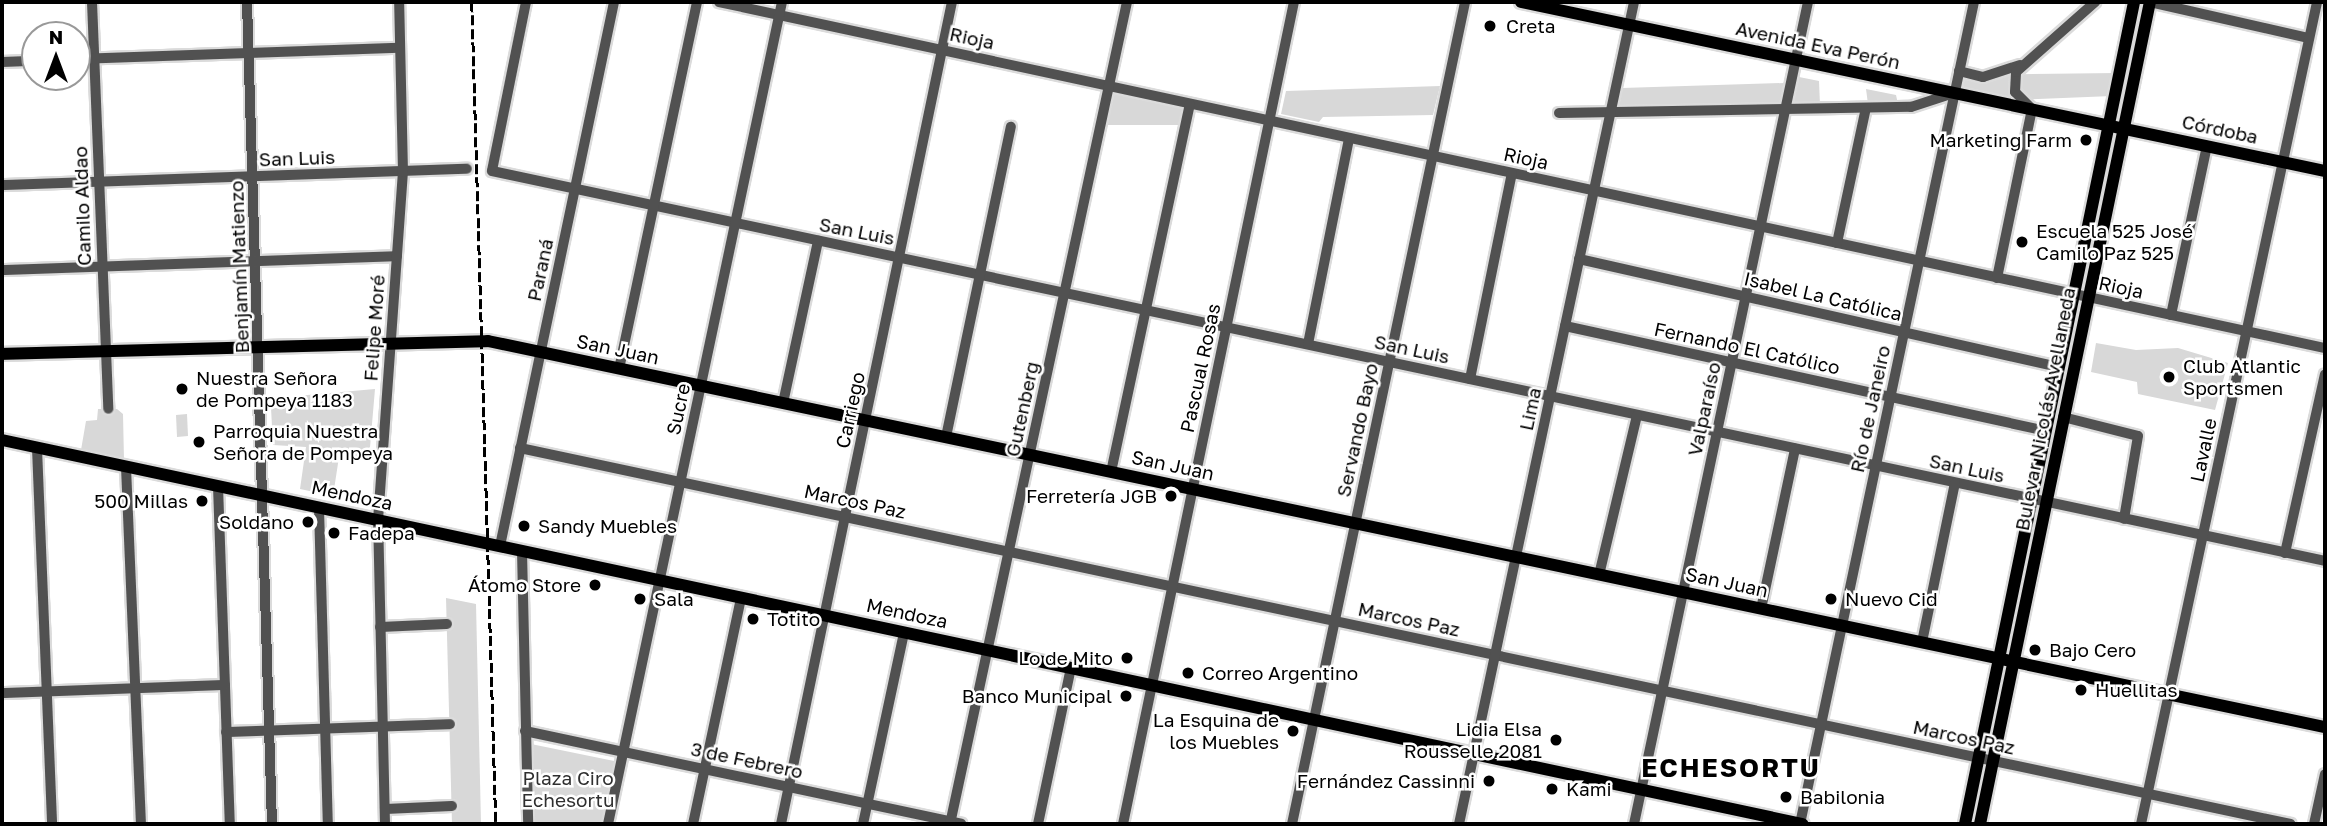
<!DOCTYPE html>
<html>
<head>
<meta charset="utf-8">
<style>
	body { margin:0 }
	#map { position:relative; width:2327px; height:826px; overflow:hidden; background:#fff; font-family:"Golos Text",sans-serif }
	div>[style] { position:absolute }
	.green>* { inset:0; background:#d8d8d8 }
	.roads { filter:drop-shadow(2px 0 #dbdbdb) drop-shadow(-2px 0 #dbdbdb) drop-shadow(0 2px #dbdbdb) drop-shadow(0 -2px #dbdbdb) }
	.minor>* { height:10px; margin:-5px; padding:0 5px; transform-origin:5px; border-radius:5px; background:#515151 }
	.major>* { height:12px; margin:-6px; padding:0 6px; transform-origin:6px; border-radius:6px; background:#000 }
	.rail>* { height:2.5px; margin-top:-1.25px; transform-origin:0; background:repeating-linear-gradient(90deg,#000 0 10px,transparent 0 13.5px) }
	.dots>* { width:19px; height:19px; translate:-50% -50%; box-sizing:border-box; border:4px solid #fff; border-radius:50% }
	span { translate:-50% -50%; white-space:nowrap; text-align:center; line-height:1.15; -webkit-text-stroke:5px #fff; paint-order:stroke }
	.poi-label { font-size:19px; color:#000 }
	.left { translate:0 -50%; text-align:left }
	.right { translate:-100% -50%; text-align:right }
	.street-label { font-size:19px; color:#000 }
	.park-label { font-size:19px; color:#2f2f2f }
	.district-label { font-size:26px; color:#000; font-weight:700; letter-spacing:2px }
	.frame { position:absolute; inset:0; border:4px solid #000; pointer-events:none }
	.north { position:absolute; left:21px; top:21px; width:70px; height:70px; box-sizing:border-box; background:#fff; border:2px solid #999; border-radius:50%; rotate:0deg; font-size:19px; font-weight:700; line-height:28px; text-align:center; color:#000 }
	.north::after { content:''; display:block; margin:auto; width:24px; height:32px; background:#000; clip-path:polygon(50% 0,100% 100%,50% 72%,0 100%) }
</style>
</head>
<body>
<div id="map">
	<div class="green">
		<i style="clip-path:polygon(2117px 73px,2112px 96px,2011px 100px,1959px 90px,1961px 75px)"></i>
		<i style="clip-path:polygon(1799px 77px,1819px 81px,1820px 105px,1793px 106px)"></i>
		<i style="clip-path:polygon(1784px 83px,1781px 105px,1619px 109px,1622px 88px)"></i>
		<i style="clip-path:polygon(1440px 86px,1433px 115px,1323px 117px,1319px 122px,1281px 114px,1286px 91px)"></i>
		<i style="clip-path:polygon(1866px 89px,1896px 95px,1898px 104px,1868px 104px)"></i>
		<i style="clip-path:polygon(1111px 92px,1187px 108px,1183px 125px,1104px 125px)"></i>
		<i style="clip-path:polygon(2096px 343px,2136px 350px,2178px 348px,2228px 363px,2215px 410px,2138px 394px,2137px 382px,2091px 372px)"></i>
		<i style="clip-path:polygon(375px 389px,369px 459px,339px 457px,333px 496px,300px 489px,306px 447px,273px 445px,271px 408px,299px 407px,296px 396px)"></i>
		<i style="clip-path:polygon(98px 409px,117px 409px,123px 414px,124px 460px,81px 450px,86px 421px,97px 420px)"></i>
		<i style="clip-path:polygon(187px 414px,188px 436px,177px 437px,176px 415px)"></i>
		<i style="clip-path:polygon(446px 598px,476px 604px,481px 824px,452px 824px)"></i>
		<i style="clip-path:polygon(531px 744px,619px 762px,604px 824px,533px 824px)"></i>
	</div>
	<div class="roads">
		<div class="minor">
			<i style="left:92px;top:2px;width:407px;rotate:87.7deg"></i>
			<i style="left:247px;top:2px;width:822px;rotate:88.26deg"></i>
			<i style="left:526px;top:2px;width:172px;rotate:101.4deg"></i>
			<i style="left:492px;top:171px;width:1874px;rotate:12.01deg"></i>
			<i style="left:719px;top:2px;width:1643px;rotate:12.16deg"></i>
			<i style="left:2150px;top:2px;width:163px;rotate:12.8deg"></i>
			<i style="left:77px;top:59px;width:322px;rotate:-2deg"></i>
			<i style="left:2px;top:62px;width:33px;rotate:-2deg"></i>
			<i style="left:1959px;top:71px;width:25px;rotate:14deg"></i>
			<i style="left:1983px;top:77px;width:39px;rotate:-18deg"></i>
			<i style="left:1559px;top:113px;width:352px;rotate:-1deg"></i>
			<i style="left:1911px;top:107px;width:45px;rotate:-18deg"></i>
			<i style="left:2px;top:185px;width:465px;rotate:-2deg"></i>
			<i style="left:1837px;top:243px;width:138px;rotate:-77.9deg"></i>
			<i style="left:1579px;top:259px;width:491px;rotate:12.7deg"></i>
			<i style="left:2px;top:270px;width:395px;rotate:-2deg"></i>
			<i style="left:1997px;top:278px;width:173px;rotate:-78.3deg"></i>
			<i style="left:2032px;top:109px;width:24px;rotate:-135deg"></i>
			<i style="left:2015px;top:92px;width:20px;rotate:-87deg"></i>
			<i style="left:2016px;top:72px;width:106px;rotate:-41.5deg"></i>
			<i style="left:2171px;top:315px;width:173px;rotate:-78deg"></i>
			<i style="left:1565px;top:326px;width:491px;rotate:12.3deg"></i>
			<i style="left:1308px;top:344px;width:210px;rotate:-78.7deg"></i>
			<i style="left:619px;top:369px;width:375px;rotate:-78deg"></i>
			<i style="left:1470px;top:379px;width:210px;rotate:-78.5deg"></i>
			<i style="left:783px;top:403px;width:166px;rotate:-77.8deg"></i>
			<i style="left:2063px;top:417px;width:77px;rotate:14.2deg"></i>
			<i style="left:2138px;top:436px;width:84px;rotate:99.6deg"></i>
			<i style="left:946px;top:437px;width:317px;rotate:-78.2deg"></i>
			<i style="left:37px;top:448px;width:376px;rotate:87.7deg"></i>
			<i style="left:520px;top:448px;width:1810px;rotate:11.99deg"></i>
			<i style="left:126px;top:467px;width:357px;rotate:87.6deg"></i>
			<i style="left:1111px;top:472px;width:376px;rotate:-77.9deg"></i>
			<i style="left:218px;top:486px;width:338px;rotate:88deg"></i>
			<i style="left:319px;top:508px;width:316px;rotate:88.4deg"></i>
			<i style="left:500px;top:546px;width:556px;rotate:-78.16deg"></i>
			<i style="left:522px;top:551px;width:273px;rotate:88.7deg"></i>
			<i style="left:2285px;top:553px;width:183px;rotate:-77.4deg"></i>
			<i style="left:1599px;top:575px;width:164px;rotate:-76.6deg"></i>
			<i style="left:1761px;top:609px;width:164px;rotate:-78deg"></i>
			<i style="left:380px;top:627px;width:67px;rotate:-2.6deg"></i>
			<i style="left:1922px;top:642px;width:162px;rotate:-78.3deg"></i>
			<i style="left:2px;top:693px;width:223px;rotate:-2.1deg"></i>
			<i style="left:525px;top:731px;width:446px;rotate:12deg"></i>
			<i style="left:226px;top:732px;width:224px;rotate:-2deg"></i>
			<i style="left:385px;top:809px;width:67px;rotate:-2.6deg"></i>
			<i style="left:385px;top:824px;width:304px;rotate:-91.3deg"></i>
			<i style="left:378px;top:520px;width:349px;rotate:-85.9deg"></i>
			<i style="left:403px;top:172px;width:170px;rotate:-91.3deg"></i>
			<i style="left:608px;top:824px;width:840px;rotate:-78.05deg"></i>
			<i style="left:693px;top:824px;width:231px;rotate:-78deg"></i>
			<i style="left:781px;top:824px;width:840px;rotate:-78.25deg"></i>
			<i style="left:863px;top:824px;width:196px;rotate:-77.9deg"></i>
			<i style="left:950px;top:824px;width:841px;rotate:-77.85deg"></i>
			<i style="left:1038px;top:824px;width:159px;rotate:-78.1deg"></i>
			<i style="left:1123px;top:824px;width:840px;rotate:-78.25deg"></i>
			<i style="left:1292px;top:824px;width:840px;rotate:-78.11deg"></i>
			<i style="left:1459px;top:824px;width:840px;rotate:-77.98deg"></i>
			<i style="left:1634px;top:824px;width:840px;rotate:-78.05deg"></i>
			<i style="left:1800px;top:824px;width:840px;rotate:-78.05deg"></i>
			<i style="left:2141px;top:824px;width:841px;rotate:-77.91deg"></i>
			<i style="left:2314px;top:824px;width:51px;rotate:-77.6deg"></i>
		</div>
		<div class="major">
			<i style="left:1521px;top:2px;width:822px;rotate:11.87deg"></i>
			<i style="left:2px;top:354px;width:486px;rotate:-1.5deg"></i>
			<i style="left:488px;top:341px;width:1877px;rotate:11.87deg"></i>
			<i style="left:2px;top:440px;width:1841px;rotate:12.04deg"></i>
			<i style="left:1965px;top:824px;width:839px;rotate:-78.38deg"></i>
			<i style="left:1980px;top:824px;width:839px;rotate:-78.32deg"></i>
		</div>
	</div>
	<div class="rail">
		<i style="left:472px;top:2px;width:822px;rotate:88.33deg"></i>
	</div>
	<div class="dots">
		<i style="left:1490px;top:26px;background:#000"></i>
		<i style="left:2086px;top:140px;background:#000"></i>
		<i style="left:2022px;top:242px;background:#000"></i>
		<i style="left:2169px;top:377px;background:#000"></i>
		<i style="left:182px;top:389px;background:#000"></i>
		<i style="left:199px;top:442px;background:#000"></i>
		<i style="left:1171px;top:496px;background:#000"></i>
		<i style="left:202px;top:501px;background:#000"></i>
		<i style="left:308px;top:522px;background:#000"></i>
		<i style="left:524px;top:526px;background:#000"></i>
		<i style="left:334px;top:533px;background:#000"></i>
		<i style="left:595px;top:585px;background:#000"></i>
		<i style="left:640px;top:599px;background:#000"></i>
		<i style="left:1831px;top:599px;background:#000"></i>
		<i style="left:753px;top:619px;background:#000"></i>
		<i style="left:2035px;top:650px;background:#000"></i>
		<i style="left:1127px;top:658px;background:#000"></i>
		<i style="left:1188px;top:673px;background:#000"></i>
		<i style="left:2081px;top:690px;background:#000"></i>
		<i style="left:1126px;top:696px;background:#000"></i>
		<i style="left:1293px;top:731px;background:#000"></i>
		<i style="left:1556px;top:740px;background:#000"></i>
		<i style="left:1489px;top:781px;background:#000"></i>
		<i style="left:1552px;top:789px;background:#000"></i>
		<i style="left:1786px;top:797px;background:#000"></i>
	</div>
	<div class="poi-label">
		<span class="left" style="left:1506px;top:26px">Creta</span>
		<span class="right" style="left:2072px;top:140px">Marketing Farm</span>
		<span class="left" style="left:2036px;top:242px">Escuela 525 José<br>Camilo Paz 525</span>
		<span class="left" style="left:2183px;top:377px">Club Atlantic<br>Sportsmen</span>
		<span class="left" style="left:196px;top:389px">Nuestra Señora<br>de Pompeya 1183</span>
		<span class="left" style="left:213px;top:442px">Parroquia Nuestra<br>Señora de Pompeya</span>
		<span class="right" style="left:1157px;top:496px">Ferretería JGB</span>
		<span class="right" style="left:188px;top:501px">500 Millas</span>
		<span class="right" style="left:294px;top:522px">Soldano</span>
		<span class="left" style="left:538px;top:526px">Sandy Muebles</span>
		<span class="left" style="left:348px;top:533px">Fadepa</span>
		<span class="right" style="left:581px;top:585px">Átomo Store</span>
		<span class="left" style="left:654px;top:599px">Sala</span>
		<span class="left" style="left:1845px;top:599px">Nuevo Cid</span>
		<span class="left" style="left:767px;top:619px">Totito</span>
		<span class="left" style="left:2049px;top:650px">Bajo Cero</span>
		<span class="right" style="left:1113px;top:658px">Lo de Mito</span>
		<span class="left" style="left:1202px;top:673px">Correo Argentino</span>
		<span class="left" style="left:2095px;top:690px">Huellitas</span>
		<span class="right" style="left:1112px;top:696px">Banco Municipal</span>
		<span class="right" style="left:1279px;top:731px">La Esquina de<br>los Muebles</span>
		<span class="right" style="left:1542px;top:740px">Lidia Elsa<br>Rousselle 2081</span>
		<span class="right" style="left:1475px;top:781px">Fernández Cassinni</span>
		<span class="left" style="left:1566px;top:789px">Kami</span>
		<span class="left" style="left:1800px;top:797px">Babilonia</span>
	</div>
	<div class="street-label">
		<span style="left:972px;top:38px;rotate:12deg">Rioja</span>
		<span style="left:1818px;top:45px;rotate:12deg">Avenida Eva Perón</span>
		<span style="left:2220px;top:129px;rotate:12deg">Córdoba</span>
		<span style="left:297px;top:158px;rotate:-2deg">San Luis</span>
		<span style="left:1526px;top:158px;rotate:12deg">Rioja</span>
		<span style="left:82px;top:206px;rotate:-92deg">Camilo Aldao</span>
		<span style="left:857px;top:231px;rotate:11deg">San Luis</span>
		<span style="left:239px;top:267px;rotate:-92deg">Benjamín Matienzo</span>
		<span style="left:540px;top:270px;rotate:-78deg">Paraná</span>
		<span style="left:2121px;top:287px;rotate:12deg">Rioja</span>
		<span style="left:1823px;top:296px;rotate:13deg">Isabel La Católica</span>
		<span style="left:374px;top:328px;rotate:-86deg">Felipe Moré</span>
		<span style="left:1747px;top:348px;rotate:12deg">Fernando El Católico</span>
		<span style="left:618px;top:349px;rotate:12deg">San Juan</span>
		<span style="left:1412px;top:349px;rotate:12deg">San Luis</span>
		<span style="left:1200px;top:368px;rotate:-78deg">Pascual Rosas</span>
		<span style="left:678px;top:409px;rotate:-78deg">Sucre</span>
		<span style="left:1022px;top:409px;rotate:-78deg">Gutenberg</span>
		<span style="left:1530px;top:409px;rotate:-78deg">Lima</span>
		<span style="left:1704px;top:409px;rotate:-78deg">Valparaíso</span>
		<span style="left:1870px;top:409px;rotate:-78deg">Río de Janeiro</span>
		<span style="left:2045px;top:409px;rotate:-79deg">Bulevar Nicolás Avellaneda</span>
		<span style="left:850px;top:410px;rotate:-78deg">Carriego</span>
		<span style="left:1357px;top:430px;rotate:-78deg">Servando Bayo</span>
		<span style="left:2203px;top:450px;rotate:-78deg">Lavalle</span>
		<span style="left:1173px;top:465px;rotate:12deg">San Juan</span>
		<span style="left:1967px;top:468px;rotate:12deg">San Luis</span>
		<span style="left:352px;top:495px;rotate:12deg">Mendoza</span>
		<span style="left:855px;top:501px;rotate:12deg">Marcos Paz</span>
		<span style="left:1727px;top:582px;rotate:12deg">San Juan</span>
		<span style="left:907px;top:613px;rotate:12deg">Mendoza</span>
		<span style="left:1409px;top:619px;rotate:12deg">Marcos Paz</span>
		<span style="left:1964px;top:737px;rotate:12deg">Marcos Paz</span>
		<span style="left:747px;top:760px;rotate:12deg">3 de Febrero</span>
	</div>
	<div class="park-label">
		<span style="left:568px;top:789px">Plaza Ciro<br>Echesortu</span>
	</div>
	<div class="district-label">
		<span style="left:1731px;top:768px">ECHESORTU</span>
	</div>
	<div class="frame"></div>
	<div class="north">N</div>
</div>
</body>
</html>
